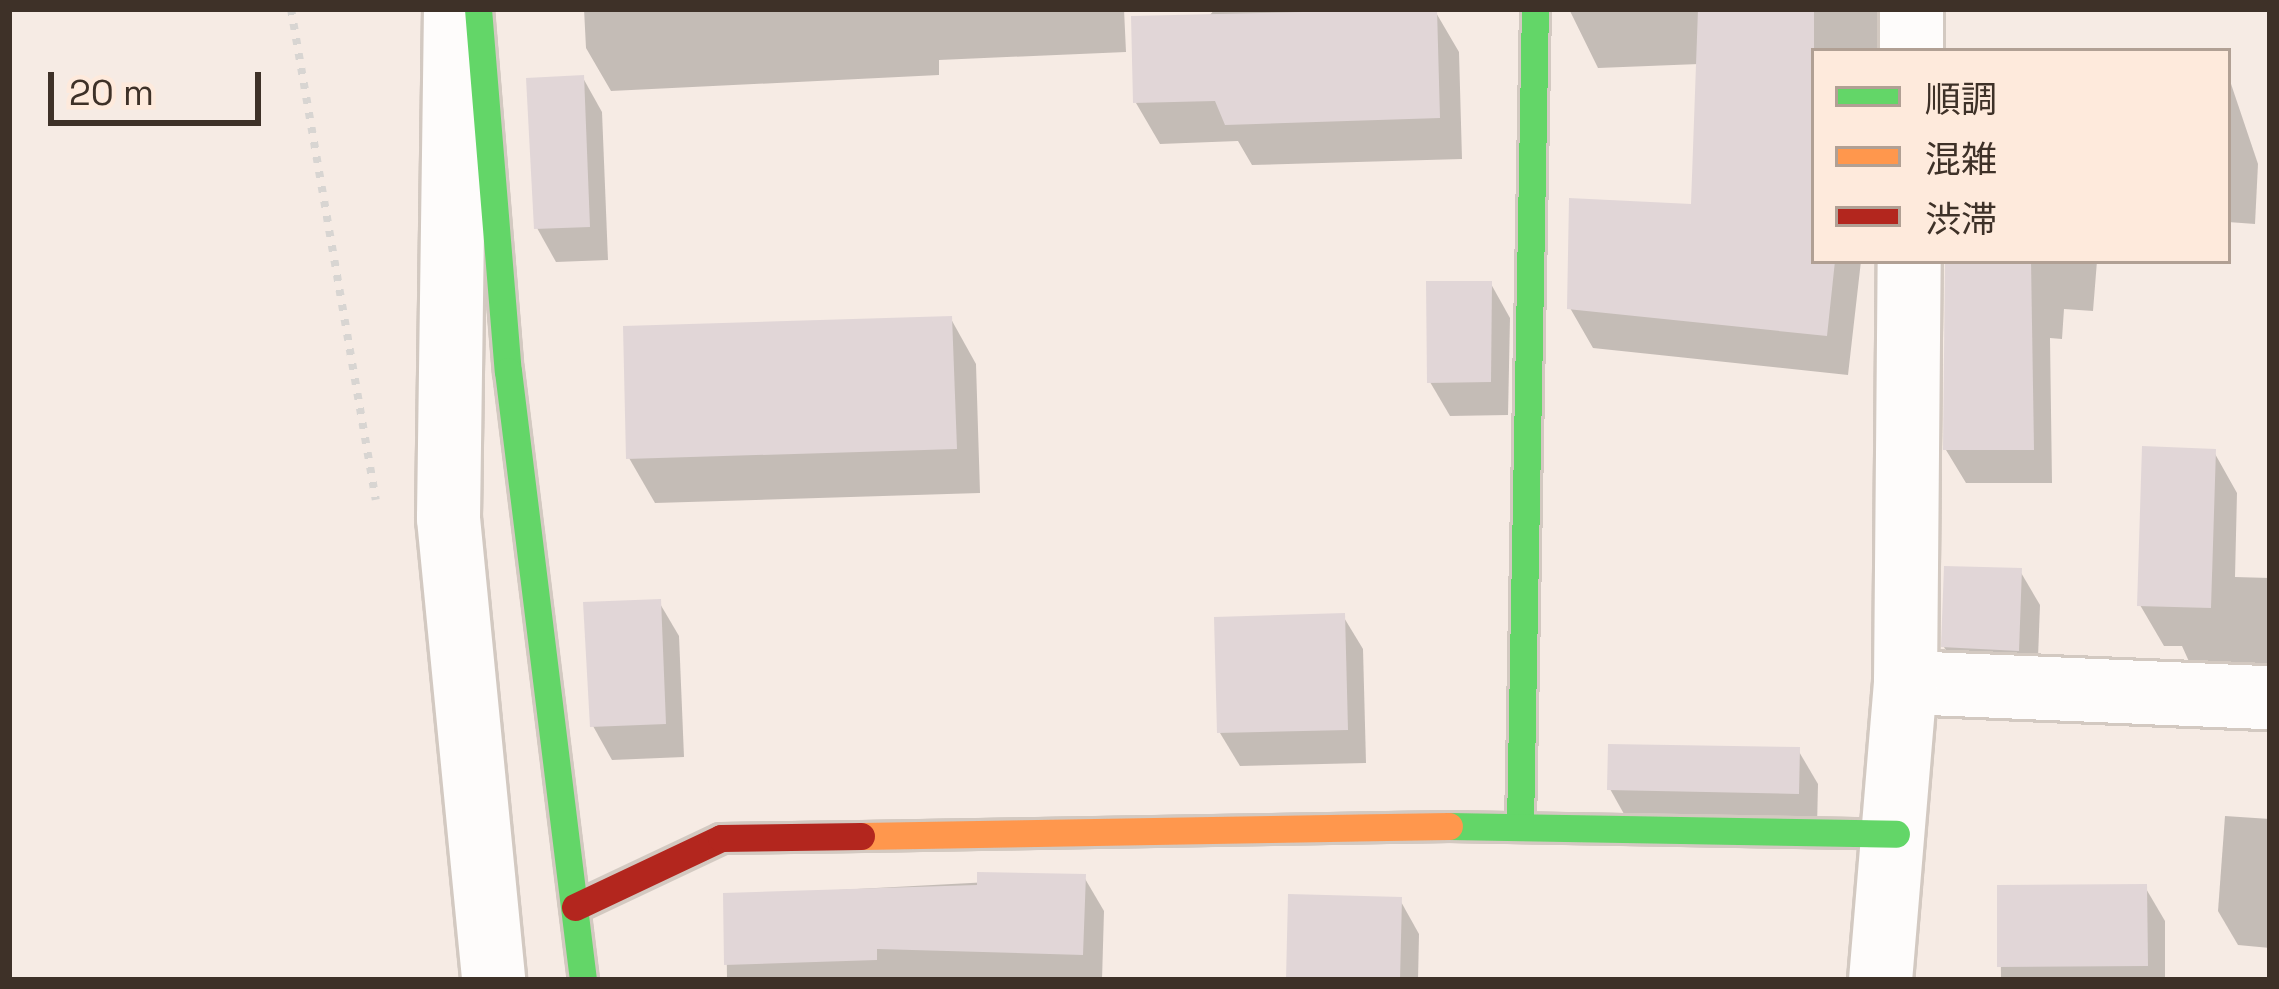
<!DOCTYPE html>
<html>
<head>
<meta charset="utf-8">
<style>
	body { margin:0 }
	#map { position:relative; width:2279px; height:989px; overflow:hidden; background:#f6ebe4; font-family:"Space Grotesk","Noto Sans JP",sans-serif }
	div>[style] { position:absolute }
	.shadow>* { inset:0; background:#0003 }
	.building>* { inset:0; background:#e1d6d7 }
	.path>* { height:8px; margin-top:-4px; transform-origin:0; background:repeating-linear-gradient(90deg,#d8d5d2 0 6px,transparent 0 15px) }
	.roads { filter:drop-shadow(3px 0 #d3c9c1) drop-shadow(-3px 0 #d3c9c1) drop-shadow(0 3px #d3c9c1) drop-shadow(0 -3px #d3c9c1) }
	.street>* { height:63px; margin:-31.5px; padding:0 31.5px; transform-origin:31.5px; border-radius:31.5px; background:#fefcfb }
	.fast>* { height:27px; margin:-13.5px; padding:0 13.5px; transform-origin:13.5px; border-radius:13.5px; background:#63d668 }
	.slow>* { height:27px; margin:-13.5px; padding:0 13.5px; transform-origin:13.5px; border-radius:13.5px; background:#ff974d }
	.jam>* { height:27px; margin:-13.5px; padding:0 13.5px; transform-origin:13.5px; border-radius:13.5px; background:#b3261e }
	span { translate:-50% -50%; white-space:nowrap; text-align:center; line-height:1.15; -webkit-text-stroke:9px #feeadc; paint-order:stroke }
	.frame { position:absolute; inset:0; border:12px solid #3e3128; pointer-events:none }
	.legend { position:absolute; left:1811px; top:48px; width:420px; height:216px; box-sizing:border-box; background:#feeadc; border:3px solid #b1a094; margin:0; padding:15px 21px; list-style:none; font-size:36px; color:#3e3128 }
	.legend li { display:flex; align-items:center; gap:24px; height:60px }
	.legend b { width:60px; border:3px solid #b1a094 }
	.scale { position:absolute; left:48px; top:72px; width:213px; height:54px; box-sizing:border-box; border:6px solid #3e3128; border-top:0; padding-left:15px; font-size:36px; line-height:42px; white-space:nowrap; color:#3e3128; -webkit-text-stroke:9px #feeadc; paint-order:stroke }
</style>
</head>
<body>
<div id="map">
	<div class="shadow">
		<i style="clip-path:polygon(584px 9px,1124px 9px,1126px 52px,939px 60px,939px 75px,611px 91px,586px 48px)"></i>
		<i style="clip-path:polygon(1215px 9px,1435px 11px,1459px 52px,1462px 159px,1252px 165px,1238px 141px,1160px 144px,1136px 103px)"></i>
		<i style="clip-path:polygon(1569px 9px,1899px 9px,1884px 51px,1814px 51px,1814px 261px,1861px 261px,1848px 375px,1593px 348px,1570px 308px,1694px 207px,1699px 64px,1598px 68px)"></i>
		<i style="clip-path:polygon(2228px 75px,2258px 164px,2255px 224px,2228px 222px)"></i>
		<i style="clip-path:polygon(583px 78px,602px 112px,608px 260px,556px 262px,537px 228px)"></i>
		<i style="clip-path:polygon(1948px 261px,2097px 261px,2093px 311px,2064px 309px,2062px 339px,2050px 338px,2052px 483px,1966px 483px,1946px 450px)"></i>
		<i style="clip-path:polygon(1491px 284px,1510px 318px,1508px 415px,1450px 416px,1430px 382px)"></i>
		<i style="clip-path:polygon(951px 319px,976px 364px,980px 493px,655px 503px,629px 458px)"></i>
		<i style="clip-path:polygon(2214px 452px,2237px 493px,2235px 577px,2270px 578px,2270px 699px,2205px 697px,2182px 646px,2164px 646px,2140px 605px)"></i>
		<i style="clip-path:polygon(2020px 571px,2040px 605px,2037px 684px,1964px 681px,1944px 647px)"></i>
		<i style="clip-path:polygon(659px 602px,679px 636px,684px 757px,612px 760px,593px 726px)"></i>
		<i style="clip-path:polygon(1343px 616px,1363px 649px,1366px 763px,1240px 766px,1220px 733px)"></i>
		<i style="clip-path:polygon(1798px 750px,1818px 784px,1817px 827px,1629px 823px,1610px 789px)"></i>
		<i style="clip-path:polygon(2225px 816px,2270px 819px,2270px 948px,2238px 945px,2218px 911px)"></i>
		<i style="clip-path:polygon(1084px 877px,1104px 911px,1102px 980px,727px 980px,726px 896px)"></i>
		<i style="clip-path:polygon(2145px 887px,2165px 921px,2165px 980px,2001px 980px,2000px 888px)"></i>
		<i style="clip-path:polygon(1400px 900px,1419px 934px,1418px 980px,1289px 980px)"></i>
	</div>
	<div class="building">
		<i style="clip-path:polygon(1437px 9px,1440px 118px,1225px 125px,1215px 101px,1133px 103px,1131px 16px)"></i>
		<i style="clip-path:polygon(1698px 9px,1814px 9px,1814px 261px,1835px 261px,1827px 336px,1567px 309px,1569px 198px,1691px 204px)"></i>
		<i style="clip-path:polygon(584px 75px,590px 227px,534px 229px,526px 78px)"></i>
		<i style="clip-path:polygon(1945px 261px,2031px 261px,2034px 450px,1943px 450px)"></i>
		<i style="clip-path:polygon(1426px 281px,1492px 281px,1491px 382px,1427px 383px)"></i>
		<i style="clip-path:polygon(952px 316px,957px 449px,626px 459px,623px 326px)"></i>
		<i style="clip-path:polygon(2142px 446px,2216px 449px,2211px 608px,2137px 606px)"></i>
		<i style="clip-path:polygon(1944px 566px,2022px 568px,2019px 651px,1941px 647px)"></i>
		<i style="clip-path:polygon(661px 599px,666px 724px,590px 727px,583px 602px)"></i>
		<i style="clip-path:polygon(1345px 613px,1348px 730px,1217px 733px,1214px 617px)"></i>
		<i style="clip-path:polygon(1608px 744px,1800px 747px,1799px 794px,1607px 790px)"></i>
		<i style="clip-path:polygon(977px 872px,1086px 874px,1083px 955px,877px 949px,877px 960px,724px 965px,723px 893px,977px 885px)"></i>
		<i style="clip-path:polygon(2147px 884px,2148px 966px,1997px 967px,1997px 885px)"></i>
		<i style="clip-path:polygon(1288px 894px,1402px 897px,1400px 980px,1286px 980px)"></i>
	</div>
	<div class="path">
		<i style="left:291px;top:9px;width:498px;rotate:80.2deg"></i>
	</div>
	<div class="roads">
		<div class="street">
			<i style="left:455px;top:9px;width:509px;rotate:90.79deg"></i>
			<i style="left:448px;top:518px;width:464px;rotate:84.4deg"></i>
			<i style="left:1911px;top:51px;width:42px;rotate:-90deg"></i>
			<i style="left:1905px;top:682px;width:365px;rotate:2.4deg"></i>
			<i style="left:1880px;top:980px;width:299px;rotate:-85.2deg"></i>
			<i style="left:1905px;top:682px;width:421px;rotate:-89.5deg"></i>
		</div>
		<div class="fast">
			<i style="left:478px;top:9px;width:363px;rotate:85.3deg"></i>
			<i style="left:508px;top:371px;width:614px;rotate:82.98deg"></i>
			<i style="left:1520px;top:825px;width:816px;rotate:-88.95deg"></i>
			<i style="left:1449px;top:826px;width:447px;rotate:1deg"></i>
		</div>
		<div class="slow">
			<i style="left:861px;top:836px;width:588px;rotate:-0.97deg"></i>
		</div>
		<div class="jam">
			<i style="left:575px;top:907px;width:161px;rotate:-25.3deg"></i>
			<i style="left:721px;top:838px;width:140px;rotate:-0.8deg"></i>
		</div>
	</div>
	<div class="frame"></div>
	<ul class="legend">
	<li><b style="height:15px;background:#63d668"></b>順調</li>
	<li><b style="height:15px;background:#ff974d"></b>混雑</li>
	<li><b style="height:15px;background:#b3261e"></b>渋滞</li>
	</ul>
	<div class="scale">20 m</div>
</div>
</body>
</html>
